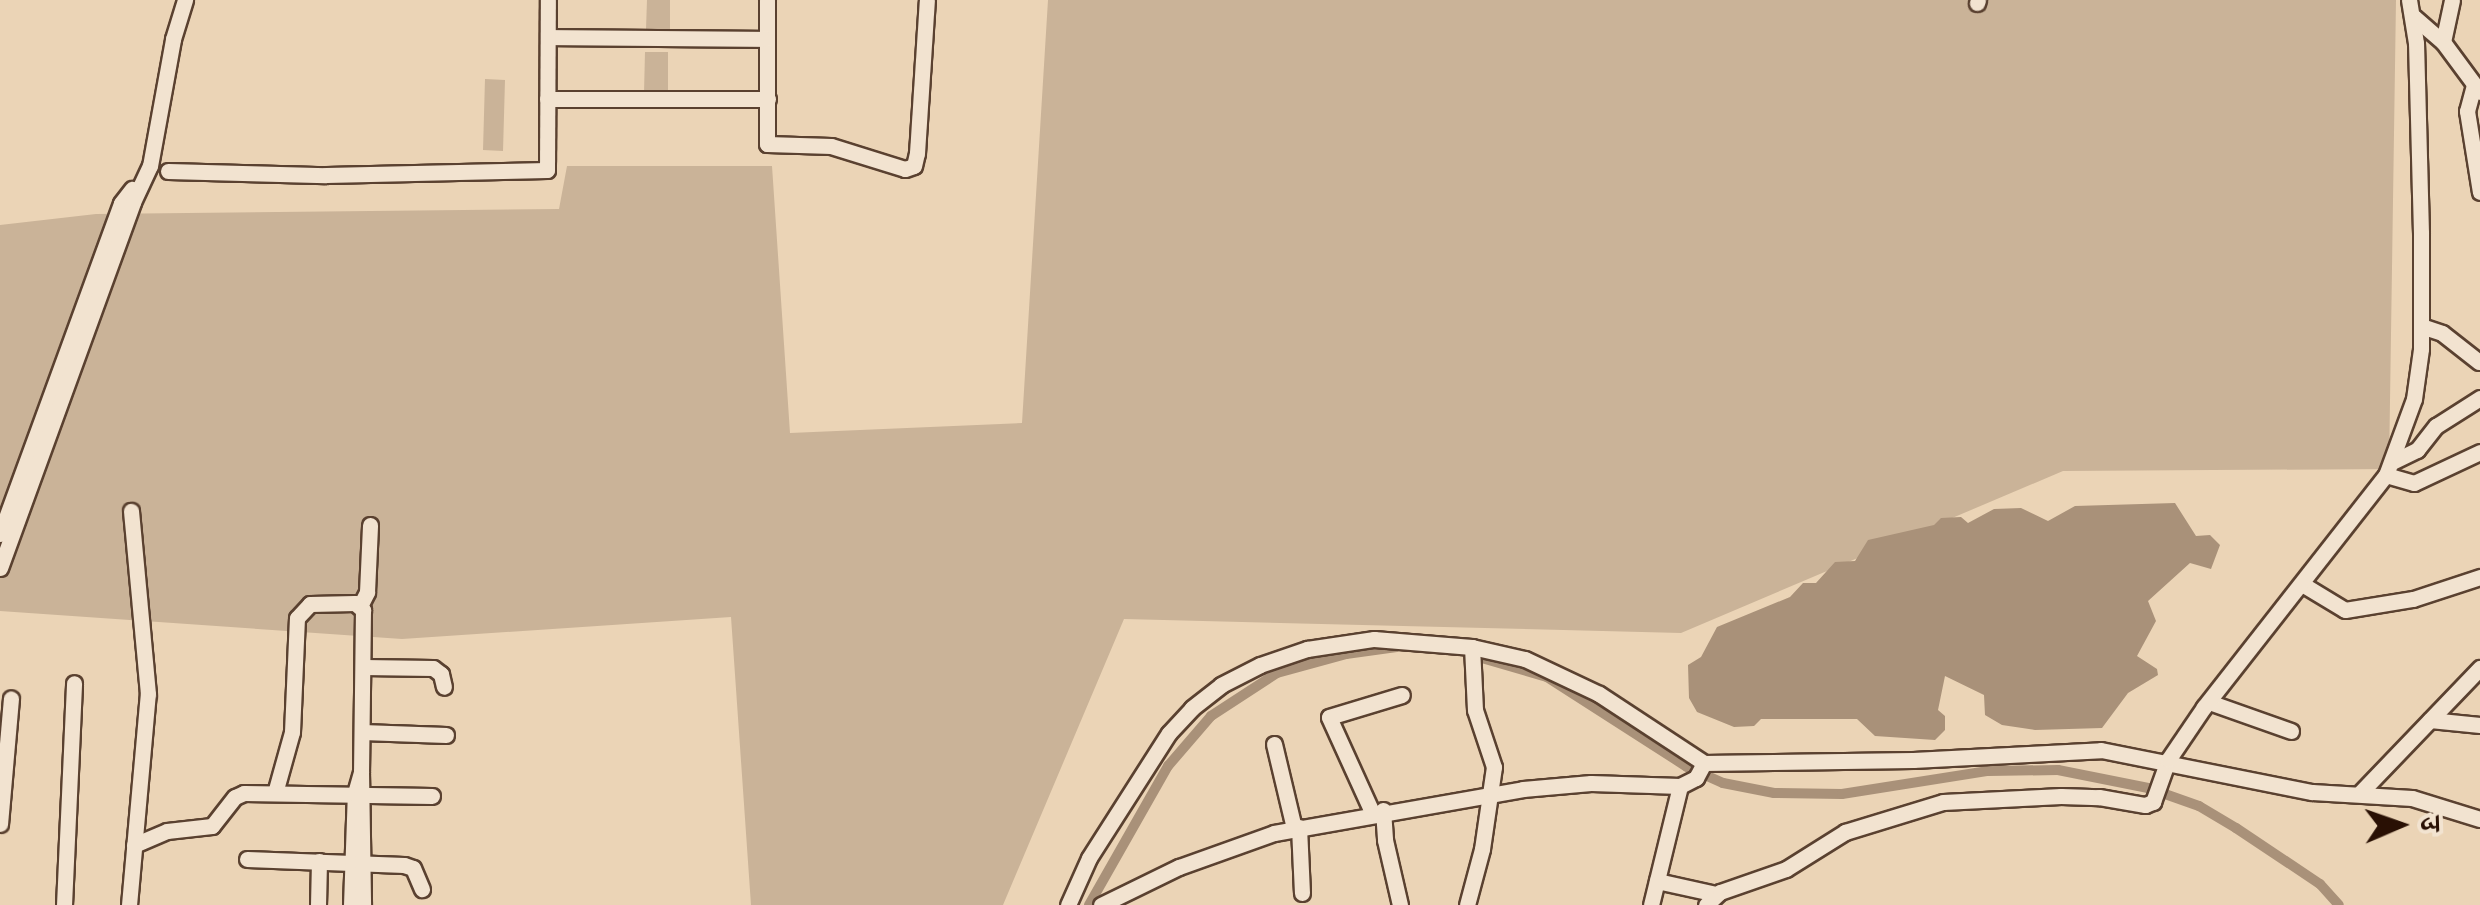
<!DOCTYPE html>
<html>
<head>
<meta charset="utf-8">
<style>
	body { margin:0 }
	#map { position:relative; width:2480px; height:905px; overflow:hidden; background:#ebd4b6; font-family:"IM FELL Great Primer","Noto Serif Devanagari",serif }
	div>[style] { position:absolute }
	.green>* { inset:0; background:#cab398 }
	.water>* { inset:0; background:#a99179 }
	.canal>* { height:10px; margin:-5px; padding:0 5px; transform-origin:5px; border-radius:5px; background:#a99179 }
	.roads { filter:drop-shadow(2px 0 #5a4130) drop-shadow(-2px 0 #5a4130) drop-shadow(0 2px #5a4130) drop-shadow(0 -2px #5a4130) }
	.minor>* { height:15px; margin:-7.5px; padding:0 7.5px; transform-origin:7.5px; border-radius:7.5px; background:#f2e3d0 }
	span { translate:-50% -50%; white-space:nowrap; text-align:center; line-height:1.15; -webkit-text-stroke:10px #f2e3d0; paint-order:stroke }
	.north { position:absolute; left:2350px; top:775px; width:100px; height:100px; -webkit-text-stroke:8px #f2e3d0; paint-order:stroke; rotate:88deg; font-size:28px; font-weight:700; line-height:40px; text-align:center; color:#291004 }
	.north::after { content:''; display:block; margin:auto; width:35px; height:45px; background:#291004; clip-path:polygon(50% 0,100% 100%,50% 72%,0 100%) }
</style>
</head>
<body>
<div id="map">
	<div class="green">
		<i style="clip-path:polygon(647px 0,670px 0,670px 29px,646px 29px)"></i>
		<i style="clip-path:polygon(1048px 0,2396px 0,2389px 469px,2063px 471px,1681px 633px,1124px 619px,1003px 905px,751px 905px,731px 617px,402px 639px,0 611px,0 225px,96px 214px,559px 209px,567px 166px,772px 166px,790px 433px,1022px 423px)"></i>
		<i style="clip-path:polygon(645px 52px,668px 52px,668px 93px,644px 93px)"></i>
		<i style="clip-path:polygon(485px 79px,505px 80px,503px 151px,483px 150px)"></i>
	</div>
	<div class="water">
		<i style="clip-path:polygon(2175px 503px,2196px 536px,2210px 535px,2220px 545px,2211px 569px,2190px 563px,2148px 601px,2156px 621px,2137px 656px,2157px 669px,2158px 675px,2128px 693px,2102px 728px,2035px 730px,2002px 725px,1985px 715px,1984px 695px,1945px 676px,1938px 710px,1945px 716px,1945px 730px,1935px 740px,1875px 736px,1857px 719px,1761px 719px,1754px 726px,1734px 727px,1697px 712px,1689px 698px,1688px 665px,1701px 657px,1717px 627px,1790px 597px,1803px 583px,1816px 583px,1835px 562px,1855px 561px,1868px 540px,1934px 525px,1941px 518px,1961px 517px,1968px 523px,1994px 509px,2021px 508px,2048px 521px,2075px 506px)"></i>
	</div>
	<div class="canal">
		<i style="left:1468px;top:654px;width:82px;rotate:16.2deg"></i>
		<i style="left:1547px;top:677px;width:166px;rotate:32.7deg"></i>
		<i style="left:1687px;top:767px;width:39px;rotate:24deg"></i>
		<i style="left:1723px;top:783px;width:52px;rotate:11.1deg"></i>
		<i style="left:1774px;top:793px;width:68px;rotate:0.8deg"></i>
		<i style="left:1842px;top:794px;width:148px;rotate:-9deg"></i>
		<i style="left:1988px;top:771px;width:70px;rotate:-0.8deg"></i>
		<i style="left:2058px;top:770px;width:92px;rotate:11.3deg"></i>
		<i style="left:2148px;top:788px;width:54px;rotate:19.4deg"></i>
		<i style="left:2199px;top:806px;width:43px;rotate:30.7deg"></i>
		<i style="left:2236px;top:828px;width:101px;rotate:33.7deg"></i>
		<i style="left:2320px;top:884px;width:28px;rotate:48deg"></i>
		<i style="left:1089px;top:905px;width:160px;rotate:-60.4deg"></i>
		<i style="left:1168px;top:766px;width:66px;rotate:-49.3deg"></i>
		<i style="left:1211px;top:716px;width:79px;rotate:-33.1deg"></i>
		<i style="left:1277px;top:673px;width:72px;rotate:-15.4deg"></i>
		<i style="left:1346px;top:654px;width:51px;rotate:-7.8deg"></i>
	</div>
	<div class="roads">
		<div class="minor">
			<i style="left:767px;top:0;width:144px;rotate:90deg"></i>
			<i style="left:767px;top:144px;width:64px;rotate:1.8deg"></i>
			<i style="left:831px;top:146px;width:77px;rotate:17.3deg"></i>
			<i style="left:905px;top:169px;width:9px;rotate:-18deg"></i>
			<i style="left:914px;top:166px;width:13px;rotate:-77deg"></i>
			<i style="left:917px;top:153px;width:153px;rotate:-86.3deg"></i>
			<i style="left:1977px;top:3px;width:3px;rotate:-72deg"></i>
			<i style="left:2414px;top:17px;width:38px;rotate:41deg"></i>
			<i style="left:2443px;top:42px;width:62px;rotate:53.5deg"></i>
			<i style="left:548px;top:37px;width:219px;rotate:0.5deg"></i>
			<i style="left:2443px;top:42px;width:43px;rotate:-77.9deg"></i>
			<i style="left:2474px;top:85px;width:27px;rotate:105deg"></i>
			<i style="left:2467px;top:111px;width:82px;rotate:80.9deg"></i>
			<i style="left:547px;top:99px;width:221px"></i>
			<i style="left:168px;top:171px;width:158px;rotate:1.5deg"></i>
			<i style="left:326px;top:175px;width:221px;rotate:-1.3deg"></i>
			<i style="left:547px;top:170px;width:170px;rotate:-89.7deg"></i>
			<i style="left:2421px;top:326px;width:22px;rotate:18deg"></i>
			<i style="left:2442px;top:333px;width:47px;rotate:38.1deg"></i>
			<i style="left:2392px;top:462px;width:28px;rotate:-26deg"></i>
			<i style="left:2417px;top:450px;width:31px;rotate:-52deg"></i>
			<i style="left:2436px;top:426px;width:52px;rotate:-32.5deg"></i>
			<i style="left:2386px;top:475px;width:29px;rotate:16deg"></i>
			<i style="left:2414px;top:483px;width:73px;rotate:-25.2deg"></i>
			<i style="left:0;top:534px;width:352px;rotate:-69.9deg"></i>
			<i style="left:121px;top:203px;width:18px;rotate:-52deg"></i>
			<i style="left:0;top:568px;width:389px;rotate:-70deg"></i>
			<i style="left:133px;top:202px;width:40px;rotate:-65deg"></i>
			<i style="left:150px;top:166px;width:129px;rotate:-79.7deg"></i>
			<i style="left:173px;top:39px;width:41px;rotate:-72.9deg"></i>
			<i style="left:2302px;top:584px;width:50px;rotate:31.2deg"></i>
			<i style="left:2345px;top:610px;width:69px;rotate:-9.2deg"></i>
			<i style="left:2413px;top:599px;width:71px;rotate:-18.2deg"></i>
			<i style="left:360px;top:606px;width:16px;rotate:-63deg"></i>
			<i style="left:367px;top:592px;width:67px;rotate:-87.4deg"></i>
			<i style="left:363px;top:667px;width:70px;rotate:0.8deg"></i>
			<i style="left:433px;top:668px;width:10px;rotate:37deg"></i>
			<i style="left:441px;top:674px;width:13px;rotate:77deg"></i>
			<i style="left:2209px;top:702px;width:87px;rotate:19.5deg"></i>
			<i style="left:2430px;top:720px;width:50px;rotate:5.7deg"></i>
			<i style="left:362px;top:732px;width:84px;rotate:2deg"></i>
			<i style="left:1274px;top:744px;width:86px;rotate:76.6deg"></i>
			<i style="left:275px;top:793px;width:63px;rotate:-74.4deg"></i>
			<i style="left:292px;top:732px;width:114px;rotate:-87.5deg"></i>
			<i style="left:297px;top:618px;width:19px;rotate:-47deg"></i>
			<i style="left:310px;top:604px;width:45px;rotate:-1.3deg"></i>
			<i style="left:355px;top:603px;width:11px;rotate:41deg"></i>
			<i style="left:363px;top:610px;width:162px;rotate:90.7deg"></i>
			<i style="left:2359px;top:794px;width:175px;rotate:-46.2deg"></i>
			<i style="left:1383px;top:810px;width:30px;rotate:86deg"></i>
			<i style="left:1385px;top:840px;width:67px;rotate:77deg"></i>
			<i style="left:1372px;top:812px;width:104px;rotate:-114.4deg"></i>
			<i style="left:1329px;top:717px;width:76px;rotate:-16.8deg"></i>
			<i style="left:0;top:824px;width:126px;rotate:-85deg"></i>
			<i style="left:1299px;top:827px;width:66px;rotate:87.4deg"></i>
			<i style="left:134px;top:845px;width:36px;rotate:-23deg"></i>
			<i style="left:167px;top:831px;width:45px;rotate:-6.3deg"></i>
			<i style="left:212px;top:826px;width:37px;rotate:-52deg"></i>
			<i style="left:235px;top:797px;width:10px;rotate:-24deg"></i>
			<i style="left:244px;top:793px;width:188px;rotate:0.9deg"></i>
			<i style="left:247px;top:859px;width:157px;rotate:2.2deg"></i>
			<i style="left:404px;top:865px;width:9px;rotate:18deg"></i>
			<i style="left:413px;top:868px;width:23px;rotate:67deg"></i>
			<i style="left:1657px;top:881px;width:60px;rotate:12.4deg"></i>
			<i style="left:64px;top:905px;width:222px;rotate:-87.4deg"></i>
			<i style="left:129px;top:905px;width:212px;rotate:-84.9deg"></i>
			<i style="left:148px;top:694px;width:184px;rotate:-95.3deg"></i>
			<i style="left:318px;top:905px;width:44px;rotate:-88.7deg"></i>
			<i style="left:351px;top:905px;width:112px;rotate:-88deg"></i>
			<i style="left:355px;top:793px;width:22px;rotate:-74deg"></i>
			<i style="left:361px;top:772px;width:133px;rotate:89.1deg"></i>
			<i style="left:1068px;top:905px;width:51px;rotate:-65.9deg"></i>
			<i style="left:1089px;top:858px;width:148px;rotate:-57.4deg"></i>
			<i style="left:1169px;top:733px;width:34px;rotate:-47deg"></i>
			<i style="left:1192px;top:708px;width:37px;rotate:-38deg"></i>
			<i style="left:1221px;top:685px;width:44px;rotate:-27.1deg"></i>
			<i style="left:1260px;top:665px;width:50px;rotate:-18.8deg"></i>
			<i style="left:1307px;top:649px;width:68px;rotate:-8.5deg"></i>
			<i style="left:1374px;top:639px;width:98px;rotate:4.7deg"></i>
			<i style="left:1472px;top:647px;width:54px;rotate:12.8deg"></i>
			<i style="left:1525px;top:659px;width:82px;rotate:25.3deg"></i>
			<i style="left:1599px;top:694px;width:126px;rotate:33.3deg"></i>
			<i style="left:1704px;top:763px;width:209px;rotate:-0.8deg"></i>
			<i style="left:1913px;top:760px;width:188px;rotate:-3deg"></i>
			<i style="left:2101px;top:750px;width:215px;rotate:11.3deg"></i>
			<i style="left:2312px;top:792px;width:100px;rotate:3.4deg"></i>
			<i style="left:2412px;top:798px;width:71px;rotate:17.2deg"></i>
			<i style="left:1101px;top:905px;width:87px;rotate:-26deg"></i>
			<i style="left:1179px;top:867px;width:101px;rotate:-19.7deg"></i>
			<i style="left:1274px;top:833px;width:253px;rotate:-10deg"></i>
			<i style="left:1523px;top:789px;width:68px;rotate:-5deg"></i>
			<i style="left:1591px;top:783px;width:89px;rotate:1.9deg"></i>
			<i style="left:1680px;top:786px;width:18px;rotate:-27deg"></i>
			<i style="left:1696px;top:778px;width:17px;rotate:-62deg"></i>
			<i style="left:1467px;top:905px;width:58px;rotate:-75deg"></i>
			<i style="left:1482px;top:849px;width:83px;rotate:-81.7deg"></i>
			<i style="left:1494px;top:767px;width:60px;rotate:-108.4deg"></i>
			<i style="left:1475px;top:710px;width:63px;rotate:-92.7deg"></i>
			<i style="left:1651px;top:905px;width:122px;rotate:-76.3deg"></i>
			<i style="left:1706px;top:905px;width:19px;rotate:-43deg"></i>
			<i style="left:1720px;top:892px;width:70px;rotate:-19.2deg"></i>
			<i style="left:1786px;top:869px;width:70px;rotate:-32.1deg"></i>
			<i style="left:1845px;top:832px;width:102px;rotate:-17deg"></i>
			<i style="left:1943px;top:802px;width:118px;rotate:-2.9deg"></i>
			<i style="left:2061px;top:796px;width:38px;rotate:2deg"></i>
			<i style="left:2099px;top:797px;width:47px;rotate:9.9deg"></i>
			<i style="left:2145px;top:805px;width:9px;rotate:-21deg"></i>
			<i style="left:2153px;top:802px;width:45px;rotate:-70.3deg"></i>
			<i style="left:2168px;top:760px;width:64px;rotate:-55.8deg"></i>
			<i style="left:2204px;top:707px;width:295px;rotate:-51.9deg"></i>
			<i style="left:2386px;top:475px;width:81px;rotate:-69.8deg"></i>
			<i style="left:2414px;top:399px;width:50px;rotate:-82deg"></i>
			<i style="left:2421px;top:349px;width:116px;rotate:-90deg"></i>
			<i style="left:2421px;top:233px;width:190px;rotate:-91.5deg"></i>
			<i style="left:2416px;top:43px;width:44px;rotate:-99.2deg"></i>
		</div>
	</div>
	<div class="north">उ</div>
</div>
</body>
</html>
